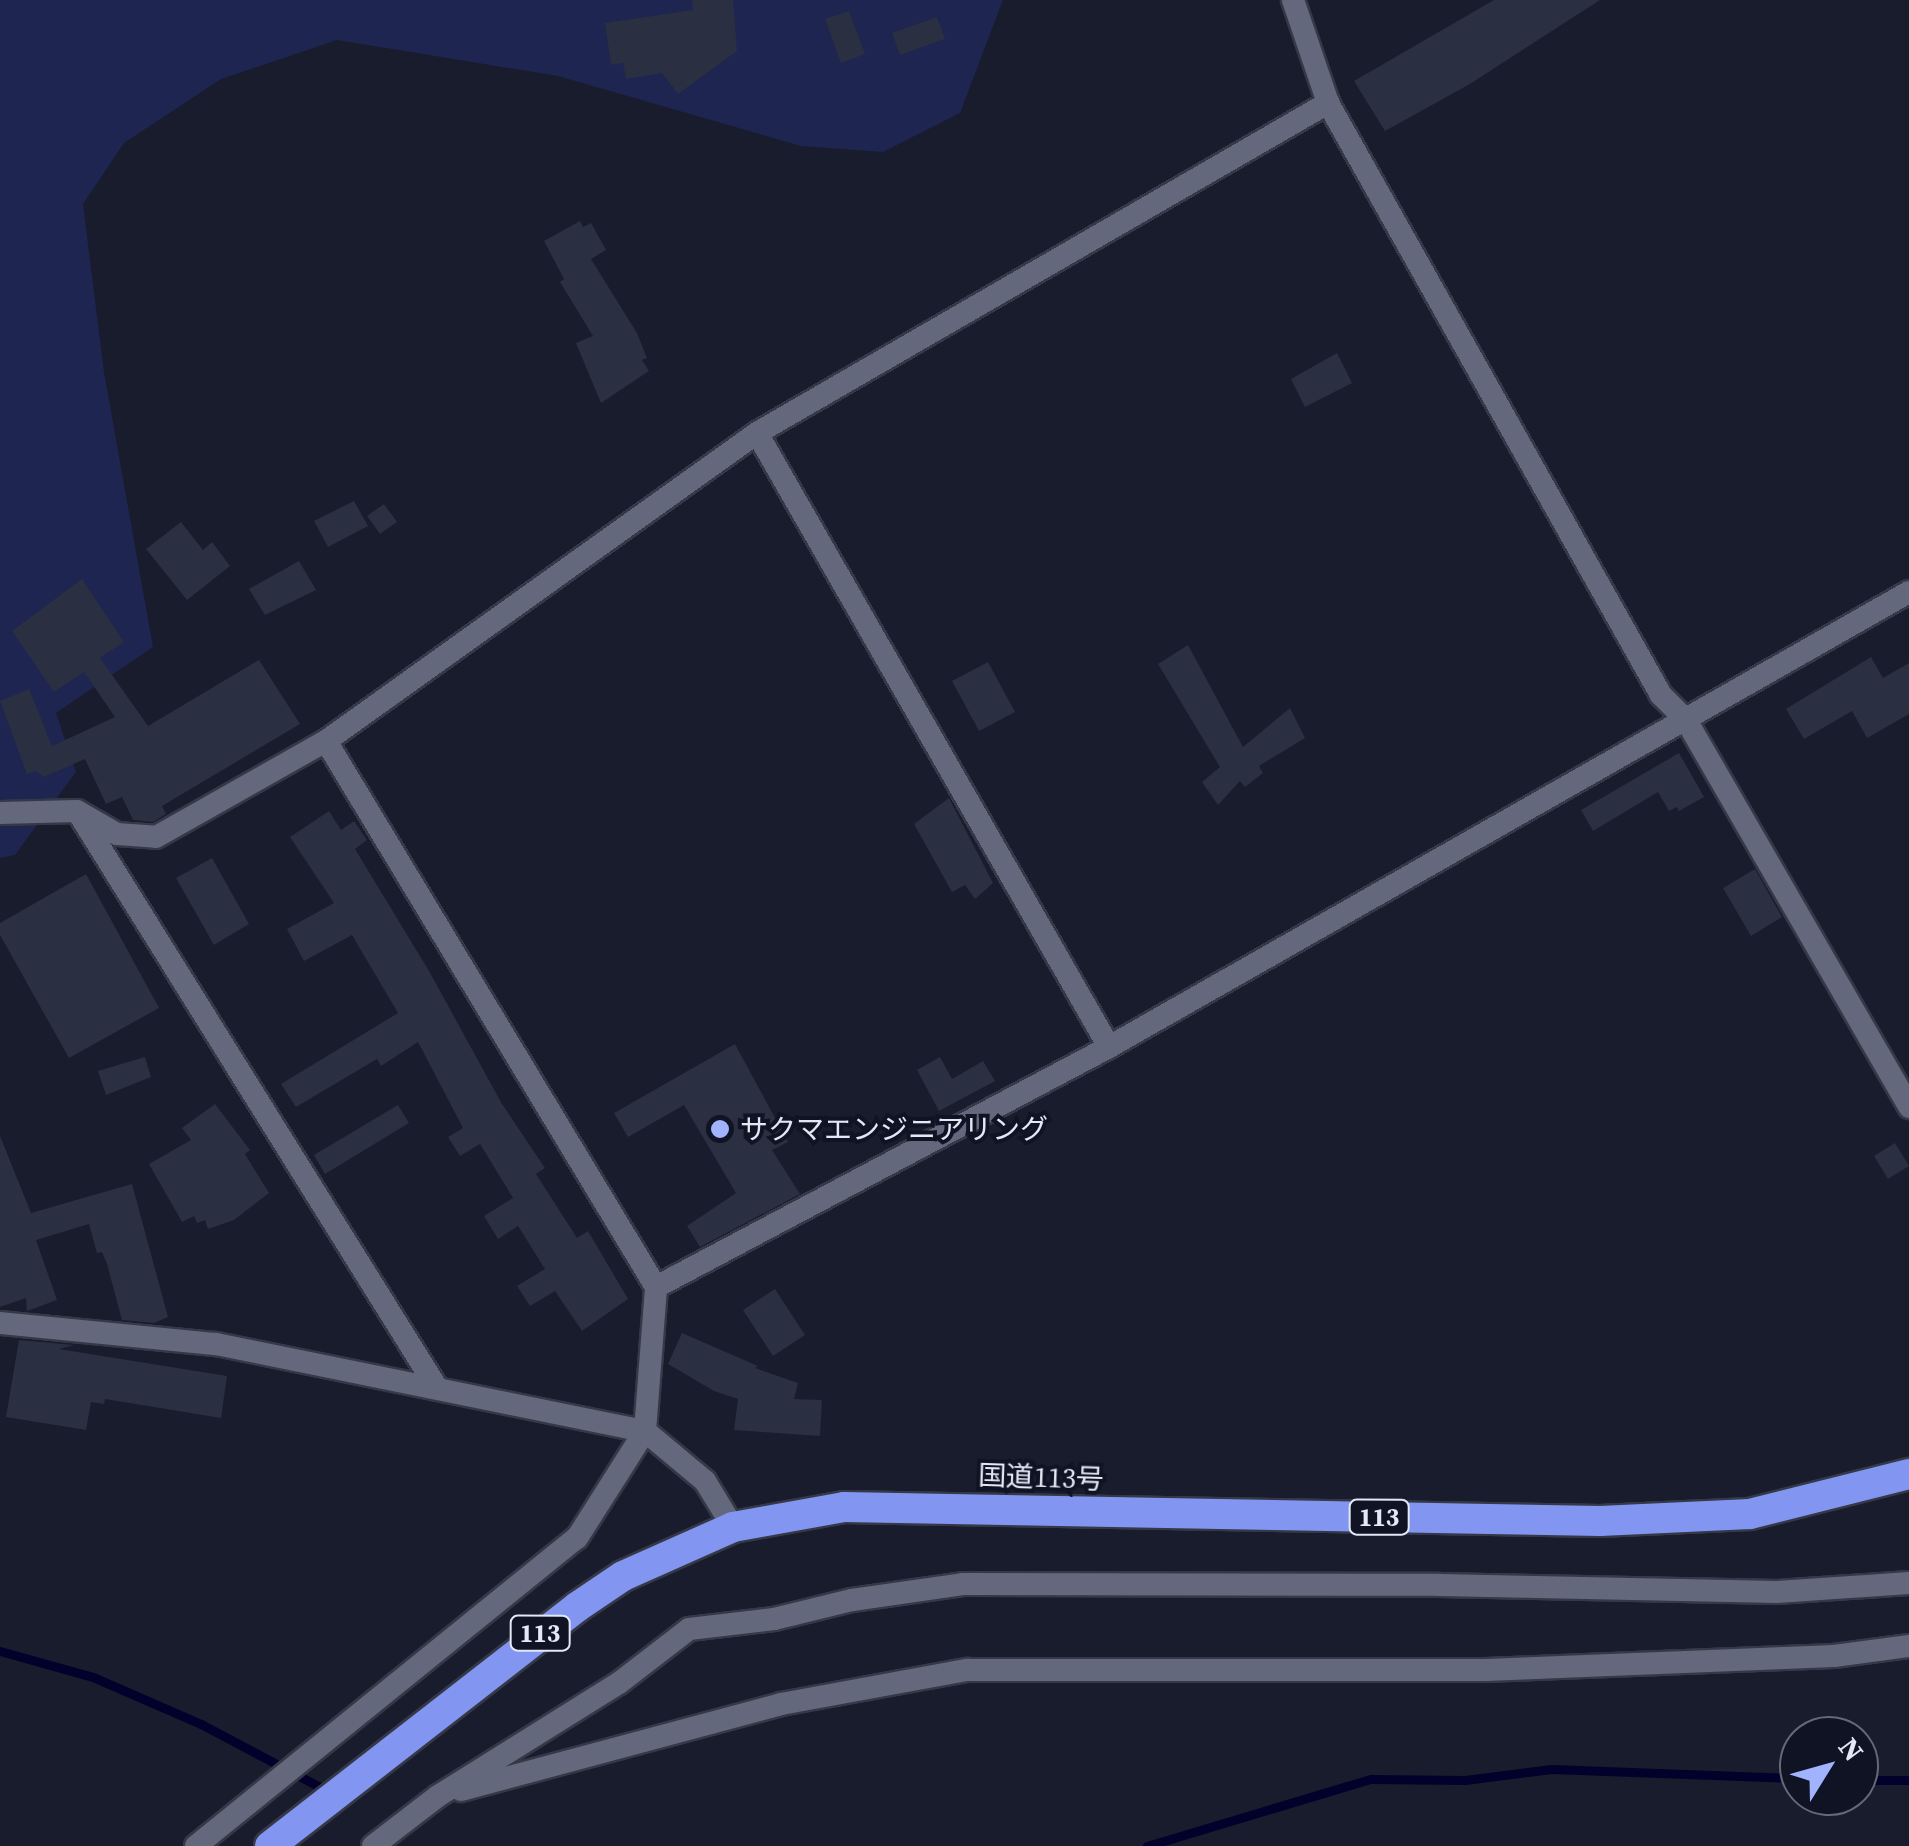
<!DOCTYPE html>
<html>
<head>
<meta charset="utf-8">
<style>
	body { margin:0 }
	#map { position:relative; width:1909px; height:1846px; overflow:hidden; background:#181c2d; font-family:"Source Serif 4","Noto Sans JP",serif }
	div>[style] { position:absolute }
	.green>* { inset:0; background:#1d2550 }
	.stream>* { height:9px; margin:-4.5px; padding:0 4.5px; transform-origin:4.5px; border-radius:4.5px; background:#03002b }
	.building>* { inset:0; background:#2a2f41 }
	.roads { filter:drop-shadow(2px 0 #353846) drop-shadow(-2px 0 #353846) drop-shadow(0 2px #353846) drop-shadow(0 -2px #353846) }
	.street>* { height:22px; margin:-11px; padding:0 11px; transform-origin:11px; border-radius:11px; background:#63687d }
	.highway>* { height:30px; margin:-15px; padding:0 15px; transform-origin:15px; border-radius:15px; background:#8296f1 }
	.dots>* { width:28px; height:28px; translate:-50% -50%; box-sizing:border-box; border:5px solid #0f1323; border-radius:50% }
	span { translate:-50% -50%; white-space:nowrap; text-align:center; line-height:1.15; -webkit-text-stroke:8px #0f1323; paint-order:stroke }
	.shield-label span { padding:2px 8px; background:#0f1323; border:2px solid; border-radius:8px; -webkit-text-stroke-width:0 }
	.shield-label { font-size:25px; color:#e4e8f4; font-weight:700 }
	.poi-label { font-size:28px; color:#e4e8f4 }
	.left { translate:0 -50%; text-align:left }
	.street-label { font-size:28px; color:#e4e8f4 }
	.north { position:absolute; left:1779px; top:1716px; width:100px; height:100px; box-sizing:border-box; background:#0f1323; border:2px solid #646877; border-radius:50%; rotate:53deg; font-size:28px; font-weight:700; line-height:40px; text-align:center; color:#e4e8f4 }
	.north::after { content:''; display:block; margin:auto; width:35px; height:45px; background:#a1b3fd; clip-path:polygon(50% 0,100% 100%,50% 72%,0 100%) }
</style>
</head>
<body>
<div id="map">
	<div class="green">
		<i style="clip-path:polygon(0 0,1003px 0,960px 113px,883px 152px,801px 146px,558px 76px,337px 40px,221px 79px,124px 143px,83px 204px,104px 372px,153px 647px,56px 713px,76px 772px,15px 855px,0 858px)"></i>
	</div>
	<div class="stream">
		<i style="left:0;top:1651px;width:97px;rotate:15.6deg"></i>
		<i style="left:93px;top:1677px;width:118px;rotate:23.5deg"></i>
		<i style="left:201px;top:1724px;width:135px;rotate:27.9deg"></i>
		<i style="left:1859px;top:1780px;width:50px"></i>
		<i style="left:1147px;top:1846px;width:234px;rotate:-16.7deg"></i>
		<i style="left:1371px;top:1779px;width:94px;rotate:0.6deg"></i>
		<i style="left:1465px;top:1780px;width:87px;rotate:-7.3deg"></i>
		<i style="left:1551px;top:1769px;width:248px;rotate:2.1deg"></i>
	</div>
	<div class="building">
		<i style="clip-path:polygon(692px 0,733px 0,737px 51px,678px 94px,662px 73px,626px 79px,623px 63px,611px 65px,605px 23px,693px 10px)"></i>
		<i style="clip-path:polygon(1494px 0,1600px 0,1470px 84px,1385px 131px,1354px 81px)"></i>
		<i style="clip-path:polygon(849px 11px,865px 54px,841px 63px,825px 19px)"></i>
		<i style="clip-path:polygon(937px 17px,945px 39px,900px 55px,892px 33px)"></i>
		<i style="clip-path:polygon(580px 221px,583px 227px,591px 223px,606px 250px,591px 259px,637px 333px,647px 358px,642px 360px,649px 371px,601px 403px,576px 343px,593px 336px,560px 282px,564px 279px,544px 241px)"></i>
		<i style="clip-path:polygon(1337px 353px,1352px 383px,1305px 407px,1291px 379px)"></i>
		<i style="clip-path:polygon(354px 501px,368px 526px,328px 547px,314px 521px)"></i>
		<i style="clip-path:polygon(384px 504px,397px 522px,380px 534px,367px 516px)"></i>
		<i style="clip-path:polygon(181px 522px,203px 550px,212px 542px,230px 566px,187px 600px,146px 549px)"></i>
		<i style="clip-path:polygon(299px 561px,316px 590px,265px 615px,249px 589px)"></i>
		<i style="clip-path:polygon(82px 579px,124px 642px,100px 658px,148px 726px,259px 660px,300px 724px,162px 806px,166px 814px,153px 822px,133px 820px,122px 797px,106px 804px,85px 759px,44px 777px,35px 771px,27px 774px,0 701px,29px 689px,52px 746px,115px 717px,84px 672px,54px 692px,12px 631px)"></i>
		<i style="clip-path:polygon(1188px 645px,1243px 747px,1290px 708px,1305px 738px,1259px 766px,1263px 773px,1245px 787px,1240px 781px,1218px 805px,1202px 782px,1220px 767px,1158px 664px)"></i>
		<i style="clip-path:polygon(1871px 657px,1883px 678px,1909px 663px,1909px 714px,1867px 738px,1852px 711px,1804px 739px,1786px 709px)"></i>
		<i style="clip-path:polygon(988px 662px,1015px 712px,979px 731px,952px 681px)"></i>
		<i style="clip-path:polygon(1679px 753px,1704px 797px,1679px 811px,1677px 807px,1669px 811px,1658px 792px,1593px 831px,1581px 810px)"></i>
		<i style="clip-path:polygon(949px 798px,993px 883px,975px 899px,965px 885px,952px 892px,914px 824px)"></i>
		<i style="clip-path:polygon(329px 811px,341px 830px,354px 821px,367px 840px,355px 849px,429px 971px,502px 1104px,545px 1168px,536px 1174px,577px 1238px,588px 1231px,628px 1299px,582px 1331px,555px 1291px,530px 1306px,517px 1286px,545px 1269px,518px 1226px,498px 1239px,484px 1216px,513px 1198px,480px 1144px,460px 1156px,448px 1137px,463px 1128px,418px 1042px,381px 1066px,377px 1059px,296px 1107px,281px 1084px,398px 1013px,352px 935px,304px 961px,287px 929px,334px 903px,290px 837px)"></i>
		<i style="clip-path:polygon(212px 858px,249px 924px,214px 945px,176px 878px)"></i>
		<i style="clip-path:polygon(1755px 869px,1782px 917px,1751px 936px,1723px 888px)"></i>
		<i style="clip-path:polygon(86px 874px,159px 1008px,69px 1058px,0 935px,0 923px)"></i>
		<i style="clip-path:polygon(735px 1044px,788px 1142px,772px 1150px,800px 1194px,700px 1247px,687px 1226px,736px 1193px,684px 1105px,628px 1137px,614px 1113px)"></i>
		<i style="clip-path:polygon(145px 1057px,151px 1077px,106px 1095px,98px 1071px)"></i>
		<i style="clip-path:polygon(940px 1057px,952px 1079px,983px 1061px,995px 1081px,939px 1111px,917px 1070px)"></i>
		<i style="clip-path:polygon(215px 1104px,250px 1150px,245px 1154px,269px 1193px,234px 1220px,208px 1229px,205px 1220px,197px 1223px,194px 1216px,182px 1222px,149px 1164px,191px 1140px,182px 1128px)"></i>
		<i style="clip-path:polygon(398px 1105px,409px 1123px,325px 1174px,314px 1155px)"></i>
		<i style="clip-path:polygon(0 1136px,31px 1213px,132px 1184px,168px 1317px,154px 1323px,122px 1320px,107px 1264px,102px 1252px,97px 1253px,89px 1224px,36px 1240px,57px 1300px,27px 1311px,26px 1298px,0 1307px)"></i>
		<i style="clip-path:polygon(1895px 1143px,1909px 1166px,1888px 1179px,1874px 1156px)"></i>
		<i style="clip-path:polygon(775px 1289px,805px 1335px,773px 1356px,743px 1310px)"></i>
		<i style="clip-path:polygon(682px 1333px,758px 1366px,755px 1368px,798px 1383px,794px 1399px,822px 1400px,820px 1436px,734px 1430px,738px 1399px,714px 1391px,668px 1364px)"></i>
		<i style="clip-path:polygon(19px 1340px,74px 1345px,59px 1349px,227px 1376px,221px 1418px,105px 1399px,104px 1404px,91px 1402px,86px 1430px,6px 1417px)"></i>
	</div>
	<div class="roads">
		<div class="street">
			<i style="left:1293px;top:0;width:109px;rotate:71.2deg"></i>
			<i style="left:1328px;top:103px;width:679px;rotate:60.64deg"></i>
			<i style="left:1661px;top:695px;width:35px;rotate:45deg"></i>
			<i style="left:1686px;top:720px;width:447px;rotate:60deg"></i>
			<i style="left:757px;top:433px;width:708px;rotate:60.17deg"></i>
			<i style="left:0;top:813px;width:77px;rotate:-1.5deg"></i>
			<i style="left:77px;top:811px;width:46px;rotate:29.9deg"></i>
			<i style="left:117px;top:834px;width:39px;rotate:4deg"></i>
			<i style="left:156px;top:837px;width:195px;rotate:-29.5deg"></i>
			<i style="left:326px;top:741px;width:530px;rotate:-35.55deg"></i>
			<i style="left:757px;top:433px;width:660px;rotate:-30.03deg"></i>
			<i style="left:79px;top:814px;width:676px;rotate:58.05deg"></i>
			<i style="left:656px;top:1287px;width:513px;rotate:-27.91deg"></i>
			<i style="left:1109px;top:1047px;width:920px;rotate:-29.63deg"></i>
			<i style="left:0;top:1323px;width:217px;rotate:5.6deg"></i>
			<i style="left:216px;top:1344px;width:438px;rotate:11.5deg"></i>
			<i style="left:645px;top:1431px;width:78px;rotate:39.8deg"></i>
			<i style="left:705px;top:1481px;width:54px;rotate:58.7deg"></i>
			<i style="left:461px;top:1790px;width:331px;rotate:-15deg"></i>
			<i style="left:781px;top:1704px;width:189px;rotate:-10.4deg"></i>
			<i style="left:967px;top:1670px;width:519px"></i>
			<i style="left:1486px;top:1670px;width:348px;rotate:-2.3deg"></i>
			<i style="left:1834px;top:1656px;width:76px;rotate:-7.6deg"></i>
			<i style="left:196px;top:1846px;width:490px;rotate:-39deg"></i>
			<i style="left:577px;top:1538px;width:127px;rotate:-57.6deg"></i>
			<i style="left:645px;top:1431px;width:144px;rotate:-85.6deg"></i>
			<i style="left:656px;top:1287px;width:638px;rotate:-121.15deg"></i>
			<i style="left:373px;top:1846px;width:82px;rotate:-37.6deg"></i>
			<i style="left:438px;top:1796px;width:213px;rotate:-32deg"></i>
			<i style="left:619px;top:1683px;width:88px;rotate:-37.6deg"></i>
			<i style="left:689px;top:1629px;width:86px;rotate:-6.7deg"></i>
			<i style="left:774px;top:1619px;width:80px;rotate:-13.7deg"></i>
			<i style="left:852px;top:1600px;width:112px;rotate:-8.2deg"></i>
			<i style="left:963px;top:1584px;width:476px;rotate:0.1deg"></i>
			<i style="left:1439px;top:1585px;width:338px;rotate:1.2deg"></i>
			<i style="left:1777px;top:1592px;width:132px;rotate:-3.9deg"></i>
		</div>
		<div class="highway">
			<i style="left:270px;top:1846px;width:389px;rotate:-37.9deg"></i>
			<i style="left:577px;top:1607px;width:55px;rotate:-34deg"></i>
			<i style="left:623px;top:1576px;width:120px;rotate:-24deg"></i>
			<i style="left:733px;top:1527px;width:113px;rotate:-10.2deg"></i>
			<i style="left:844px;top:1507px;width:756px;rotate:1.06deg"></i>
			<i style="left:1600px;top:1521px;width:150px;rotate:-2.7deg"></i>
			<i style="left:1750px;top:1514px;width:164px;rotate:-14.1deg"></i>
		</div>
	</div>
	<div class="dots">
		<i style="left:720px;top:1129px;background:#a1b3fd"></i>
	</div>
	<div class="shield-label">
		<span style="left:1379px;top:1517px">113</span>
		<span style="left:540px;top:1633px">113</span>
	</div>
	<div class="poi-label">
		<span class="left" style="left:740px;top:1129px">サクマエンジニアリング</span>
	</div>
	<div class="street-label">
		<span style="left:1041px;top:1477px;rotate:2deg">国道113号</span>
	</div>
	<div class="north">N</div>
</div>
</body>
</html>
